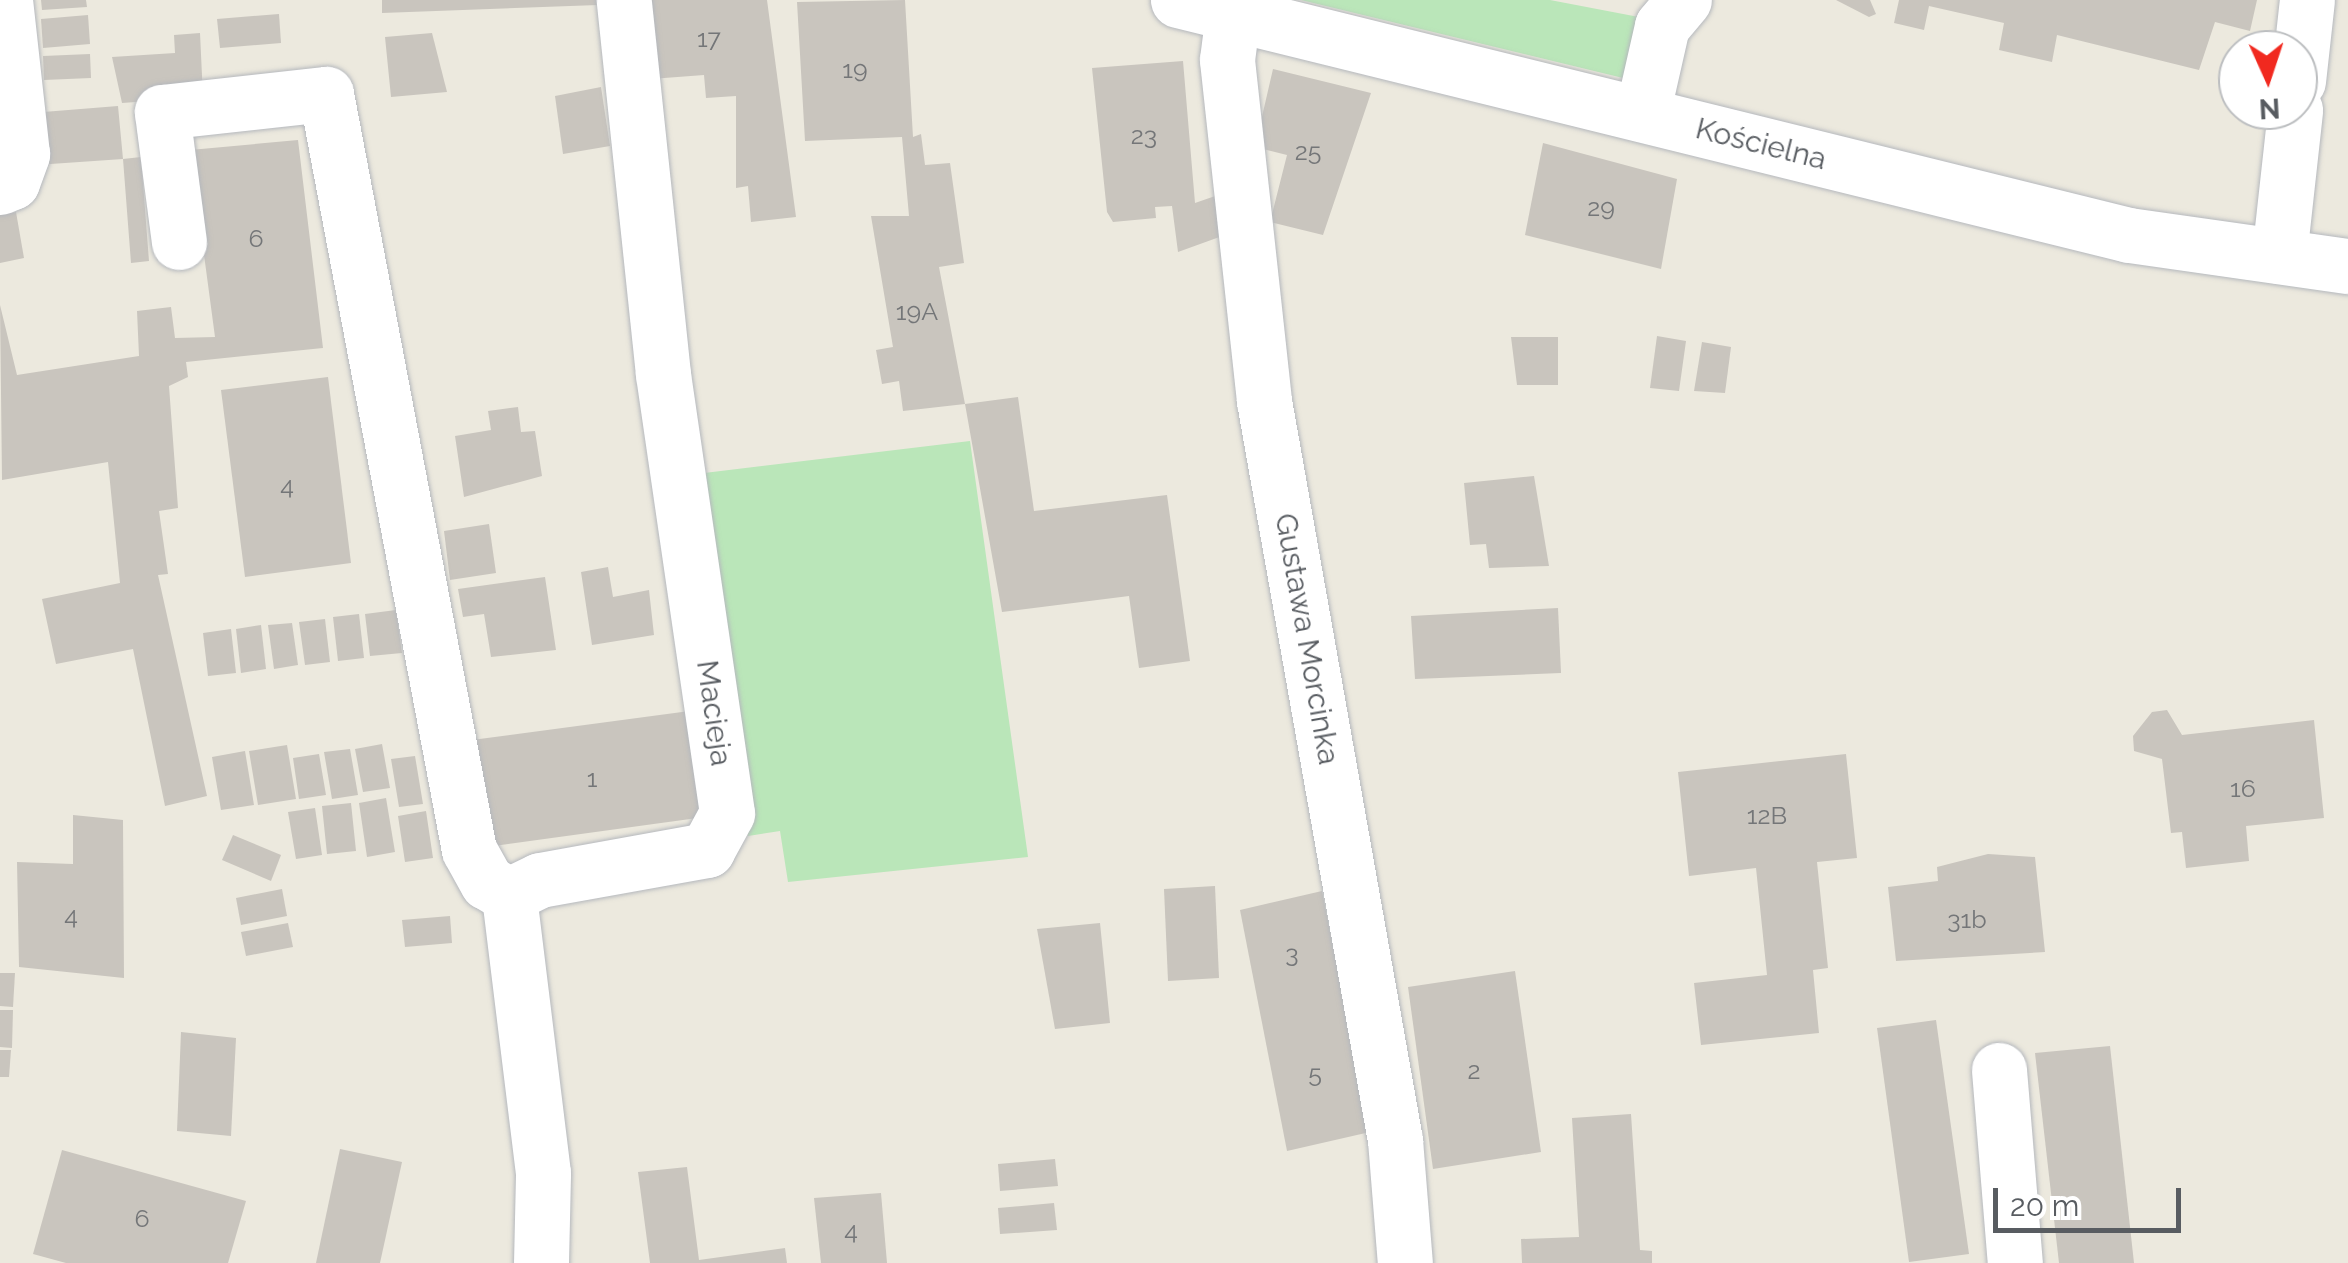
<!DOCTYPE html>
<meta charset="utf-8">
<style>
body{margin:0}
#map{position:relative;width:2348px;height:1263px;overflow:hidden;background:#ece9de;font-family:Raleway,sans-serif}
div>[style]{position:absolute}
[style*='--x']{left:calc(var(--x)*1px);top:calc(var(--y)*1px);width:calc(var(--w)*1px);rotate:calc(var(--a)*1deg)}
.green>*{inset:0;background:#bae6b9}
.building>*{inset:0;background:#c9c5be}
.roads{filter:drop-shadow(0 0 2px #b5b8bd) drop-shadow(0 0 2px #b5b8bd)}
.minor>*{height:55px;margin:-27.5px;padding:0 27.5px;transform-origin:27.5px;border-radius:27.5px;background:#fff}
span{translate:-50% -50%;white-space:nowrap;text-align:center;line-height:1.15;-webkit-text-stroke:9px #fff;paint-order:stroke}
.number-label{font-size:25px;color:#747678}
.number-label span{-webkit-text-stroke-width:0}
.street-label{font-size:30px;color:#585c61}
.north{position:absolute;left:2218px;top:30px;width:100px;height:100px;box-sizing:border-box;background:#fff;border:2px solid #bcbec0;border-radius:50%;rotate:177deg;font-size:28px;font-weight:700;line-height:40px;text-align:center;color:#585c61}
.north::after{content:'';display:block;margin:auto;width:35px;height:45px;background:#f1291f;clip-path:polygon(50% 0,100% 100%,50% 72%,0 100%)}
.scale{position:absolute;left:1993px;top:1188px;width:188px;height:45px;box-sizing:border-box;border:5px solid #585c61;border-top:0;padding-left:12px;font-size:30px;line-height:35px;white-space:nowrap;color:#585c61;-webkit-text-stroke:8px #fff;paint-order:stroke}
</style>
<div id="map">
<div class="green">
<div style="clip-path:polygon(1301px 0,1550px 0,1644px 18px,1623px 78px)"></div>
<div style="clip-path:polygon(970px 441px,1028px 857px,788px 882px,780px 831px,748px 836px,696px 474px)"></div>
</div>
<div class="building">
<div style="clip-path:polygon(41px 0,86px 0,87px 7px,42px 10px)"></div>
<div style="clip-path:polygon(382px 0,597px 0,598px 5px,382px 13px)"></div>
<div style="clip-path:polygon(643px 0,767px 0,796px 217px,751px 222px,748px 186px,736px 188px,736px 96px,706px 98px,704px 75px,651px 79px)"></div>
<div style="clip-path:polygon(905px 0,913px 137px,921px 134px,925px 165px,950px 163px,964px 263px,939px 267px,965px 404px,903px 411px,899px 381px,882px 384px,876px 350px,893px 347px,871px 216px,909px 216px,902px 137px,805px 141px,797px 2px)"></div>
<div style="clip-path:polygon(1836px 0,1870px 0,1876px 14px,1869px 17px)"></div>
<div style="clip-path:polygon(1899px 0,2257px 0,2250px 31px,2215px 22px,2199px 70px,2057px 35px,2052px 62px,1999px 50px,2004px 23px,1929px 6px,1924px 30px,1894px 23px)"></div>
<div style="clip-path:polygon(279px 14px,281px 43px,220px 48px,217px 19px)"></div>
<div style="clip-path:polygon(88px 15px,90px 44px,43px 48px,41px 19px)"></div>
<div style="clip-path:polygon(200px 33px,203px 97px,122px 103px,112px 57px,175px 53px,174px 35px)"></div>
<div style="clip-path:polygon(432px 33px,447px 92px,391px 97px,385px 37px)"></div>
<div style="clip-path:polygon(90px 54px,91px 78px,44px 80px,43px 56px)"></div>
<div style="clip-path:polygon(1183px 61px,1195px 203px,1221px 194px,1225px 235px,1178px 252px,1172px 206px,1155px 207px,1156px 218px,1113px 222px,1107px 212px,1092px 68px)"></div>
<div style="clip-path:polygon(1273px 69px,1371px 93px,1323px 235px,1270px 222px,1287px 155px,1255px 147px)"></div>
<div style="clip-path:polygon(601px 87px,610px 146px,563px 154px,555px 96px)"></div>
<div style="clip-path:polygon(118px 106px,123px 159px,141px 157px,149px 261px,131px 263px,123px 159px,36px 165px,31px 113px)"></div>
<div style="clip-path:polygon(298px 140px,323px 348px,186px 362px,188px 377px,169px 386px,178px 508px,159px 511px,168px 574px,158px 575px,207px 796px,165px 806px,133px 649px,56px 664px,42px 599px,120px 583px,108px 462px,2px 480px,0 305px,17px 375px,139px 356px,137px 311px,171px 307px,175px 338px,215px 337px,190px 150px)"></div>
<div style="clip-path:polygon(1543px 143px,1677px 179px,1661px 269px,1525px 235px)"></div>
<div style="clip-path:polygon(16px 212px,24px 258px,0 263px,0 215px)"></div>
<div style="clip-path:polygon(1657px 336px,1686px 341px,1679px 391px,1650px 388px)"></div>
<div style="clip-path:polygon(1511px 337px,1558px 337px,1558px 385px,1517px 385px)"></div>
<div style="clip-path:polygon(1702px 342px,1731px 347px,1725px 393px,1694px 391px)"></div>
<div style="clip-path:polygon(328px 377px,351px 563px,245px 577px,221px 390px)"></div>
<div style="clip-path:polygon(1018px 397px,1034px 511px,1167px 495px,1190px 661px,1139px 668px,1129px 596px,1002px 612px,965px 404px)"></div>
<div style="clip-path:polygon(518px 407px,521px 432px,535px 431px,542px 476px,464px 497px,455px 436px,491px 430px,488px 411px)"></div>
<div style="clip-path:polygon(1534px 476px,1549px 566px,1489px 568px,1486px 544px,1470px 545px,1464px 483px)"></div>
<div style="clip-path:polygon(489px 524px,496px 573px,450px 580px,444px 531px)"></div>
<div style="clip-path:polygon(608px 567px,613px 597px,649px 590px,654px 635px,592px 645px,581px 572px)"></div>
<div style="clip-path:polygon(545px 577px,556px 650px,491px 657px,484px 614px,463px 617px,458px 589px)"></div>
<div style="clip-path:polygon(1558px 608px,1561px 673px,1415px 679px,1411px 616px)"></div>
<div style="clip-path:polygon(396px 610px,402px 653px,370px 656px,365px 614px)"></div>
<div style="clip-path:polygon(359px 614px,364px 658px,338px 661px,333px 617px)"></div>
<div style="clip-path:polygon(325px 619px,330px 662px,305px 665px,299px 622px)"></div>
<div style="clip-path:polygon(292px 623px,298px 665px,274px 669px,268px 625px)"></div>
<div style="clip-path:polygon(261px 625px,266px 669px,241px 673px,236px 629px)"></div>
<div style="clip-path:polygon(231px 629px,236px 673px,208px 676px,203px 633px)"></div>
<div style="clip-path:polygon(697px 710px,712px 816px,487px 847px,472px 740px)"></div>
<div style="clip-path:polygon(2167px 710px,2182px 735px,2314px 720px,2324px 818px,2246px 826px,2249px 861px,2186px 868px,2182px 832px,2171px 833px,2162px 759px,2134px 751px,2133px 736px,2152px 712px)"></div>
<div style="clip-path:polygon(382px 744px,390px 788px,363px 792px,355px 749px)"></div>
<div style="clip-path:polygon(287px 745px,296px 799px,258px 805px,249px 751px)"></div>
<div style="clip-path:polygon(350px 749px,358px 795px,332px 799px,324px 752px)"></div>
<div style="clip-path:polygon(245px 751px,254px 805px,221px 810px,212px 757px)"></div>
<div style="clip-path:polygon(319px 754px,326px 795px,299px 799px,293px 758px)"></div>
<div style="clip-path:polygon(1846px 754px,1857px 858px,1817px 862px,1828px 968px,1813px 970px,1819px 1033px,1701px 1045px,1694px 983px,1767px 975px,1756px 868px,1689px 876px,1678px 772px)"></div>
<div style="clip-path:polygon(415px 756px,423px 804px,399px 807px,391px 759px)"></div>
<div style="clip-path:polygon(386px 798px,395px 852px,367px 857px,359px 803px)"></div>
<div style="clip-path:polygon(351px 803px,356px 851px,327px 854px,322px 806px)"></div>
<div style="clip-path:polygon(315px 808px,322px 855px,296px 859px,288px 812px)"></div>
<div style="clip-path:polygon(426px 811px,433px 858px,405px 862px,398px 816px)"></div>
<div style="clip-path:polygon(73px 815px,123px 820px,124px 978px,19px 967px,17px 862px,73px 864px)"></div>
<div style="clip-path:polygon(233px 835px,281px 855px,271px 881px,222px 860px)"></div>
<div style="clip-path:polygon(1988px 854px,2035px 857px,2045px 952px,1896px 961px,1888px 887px,1938px 881px,1937px 867px)"></div>
<div style="clip-path:polygon(1215px 886px,1219px 978px,1168px 981px,1164px 889px)"></div>
<div style="clip-path:polygon(282px 889px,287px 916px,241px 925px,236px 898px)"></div>
<div style="clip-path:polygon(1322px 891px,1370px 1132px,1287px 1151px,1240px 910px)"></div>
<div style="clip-path:polygon(450px 916px,452px 943px,405px 947px,402px 920px)"></div>
<div style="clip-path:polygon(288px 923px,293px 947px,246px 956px,241px 932px)"></div>
<div style="clip-path:polygon(1100px 923px,1110px 1023px,1055px 1029px,1037px 929px)"></div>
<div style="clip-path:polygon(1515px 971px,1541px 1152px,1433px 1169px,1408px 987px)"></div>
<div style="clip-path:polygon(0 973px,15px 973px,13px 1007px,0 1006px)"></div>
<div style="clip-path:polygon(0 1010px,13px 1010px,12px 1048px,0 1047px)"></div>
<div style="clip-path:polygon(1936px 1020px,1969px 1254px,1909px 1262px,1877px 1028px)"></div>
<div style="clip-path:polygon(181px 1032px,236px 1038px,231px 1136px,177px 1131px)"></div>
<div style="clip-path:polygon(2110px 1046px,2134px 1263px,2059px 1263px,2035px 1053px)"></div>
<div style="clip-path:polygon(0 1050px,11px 1050px,9px 1077px,0 1077px)"></div>
<div style="clip-path:polygon(1631px 1114px,1640px 1250px,1652px 1251px,1652px 1263px,1522px 1263px,1521px 1239px,1579px 1237px,1572px 1118px)"></div>
<div style="clip-path:polygon(340px 1149px,402px 1162px,380px 1263px,316px 1263px)"></div>
<div style="clip-path:polygon(62px 1150px,246px 1201px,228px 1263px,66px 1263px,33px 1254px)"></div>
<div style="clip-path:polygon(1055px 1159px,1058px 1186px,1000px 1191px,998px 1164px)"></div>
<div style="clip-path:polygon(687px 1167px,699px 1260px,785px 1248px,787px 1263px,650px 1263px,638px 1172px)"></div>
<div style="clip-path:polygon(881px 1193px,887px 1263px,821px 1263px,814px 1198px)"></div>
<div style="clip-path:polygon(1054px 1203px,1057px 1230px,1000px 1234px,998px 1208px)"></div>
</div>
<div class="roads">
<div class="minor">
<div style="--x:1178;--y:0;--w:980;--a:13.88"></div>
<div style="--x:2129;--y:235;--w:221;--a:8.1"></div>
<div style="--x:1233;--y:13;--w:47;--a:97.3"></div>
<div style="--x:1227;--y:60;--w:343;--a:83.8"></div>
<div style="--x:1264;--y:401;--w:751;--a:79.95"></div>
<div style="--x:1395;--y:1140;--w:123;--a:85.4"></div>
<div style="--x:2298;--y:81;--w:81;--a:-83.7"></div>
<div style="--x:1642;--y:114;--w:90;--a:-77.2"></div>
<div style="--x:1662;--y:26;--w:34;--a:-50"></div>
<div style="--x:0;--y:187;--w:13;--a:-23"></div>
<div style="--x:12;--y:182;--w:30;--a:-70"></div>
<div style="--x:22;--y:154;--w:155;--a:-96.3"></div>
<div style="--x:179;--y:242;--w:131;--a:-97.5"></div>
<div style="--x:162;--y:112;--w:165;--a:-6.3"></div>
<div style="--x:326;--y:94;--w:769;--a:79.29"></div>
<div style="--x:469;--y:850;--w:37;--a:61"></div>
<div style="--x:487;--y:882;--w:26;--a:31"></div>
<div style="--x:2279;--y:256;--w:147;--a:-83.7"></div>
<div style="--x:1999;--y:1070;--w:194;--a:85.3"></div>
<div style="--x:541;--y:1263;--w:90;--a:-88.7"></div>
<div style="--x:543;--y:1173;--w:280;--a:-97"></div>
<div style="--x:509;--y:895;--w:34;--a:-26"></div>
<div style="--x:540;--y:880;--w:170;--a:-10.2"></div>
<div style="--x:707;--y:850;--w:42;--a:-61.6"></div>
<div style="--x:727;--y:813;--w:444;--a:-98.3"></div>
<div style="--x:663;--y:374;--w:376;--a:-96"></div>
</div>
</div>
<div class="number-label">
<span style="left:709px;top:38px">17</span>
<span style="left:855px;top:69px">19</span>
<span style="left:1144px;top:135px">23</span>
<span style="left:1308px;top:151px">25</span>
<span style="left:1601px;top:207px">29</span>
<span style="left:256px;top:238px">6</span>
<span style="left:917px;top:311px">19A</span>
<span style="left:287px;top:485px">4</span>
<span style="left:592px;top:778px">1</span>
<span style="left:2243px;top:788px">16</span>
<span style="left:1767px;top:815px">12B</span>
<span style="left:71px;top:915px">4</span>
<span style="left:1967px;top:919px">31b</span>
<span style="left:1292px;top:953px">3</span>
<span style="left:1474px;top:1070px">2</span>
<span style="left:1315px;top:1073px">5</span>
<span style="left:142px;top:1218px">6</span>
<span style="left:851px;top:1230px">4</span>
</div>
<div class="street-label">
<span style="left:1761px;top:144px;rotate:14deg">Kościelna</span>
<span style="left:1307px;top:639px;rotate:80deg">Gustawa Morcinka</span>
<span style="left:714px;top:713px;rotate:82deg">Macieja</span>
</div>
<div class="north">N</div>
<div class="scale">20 m</div>
</div>
